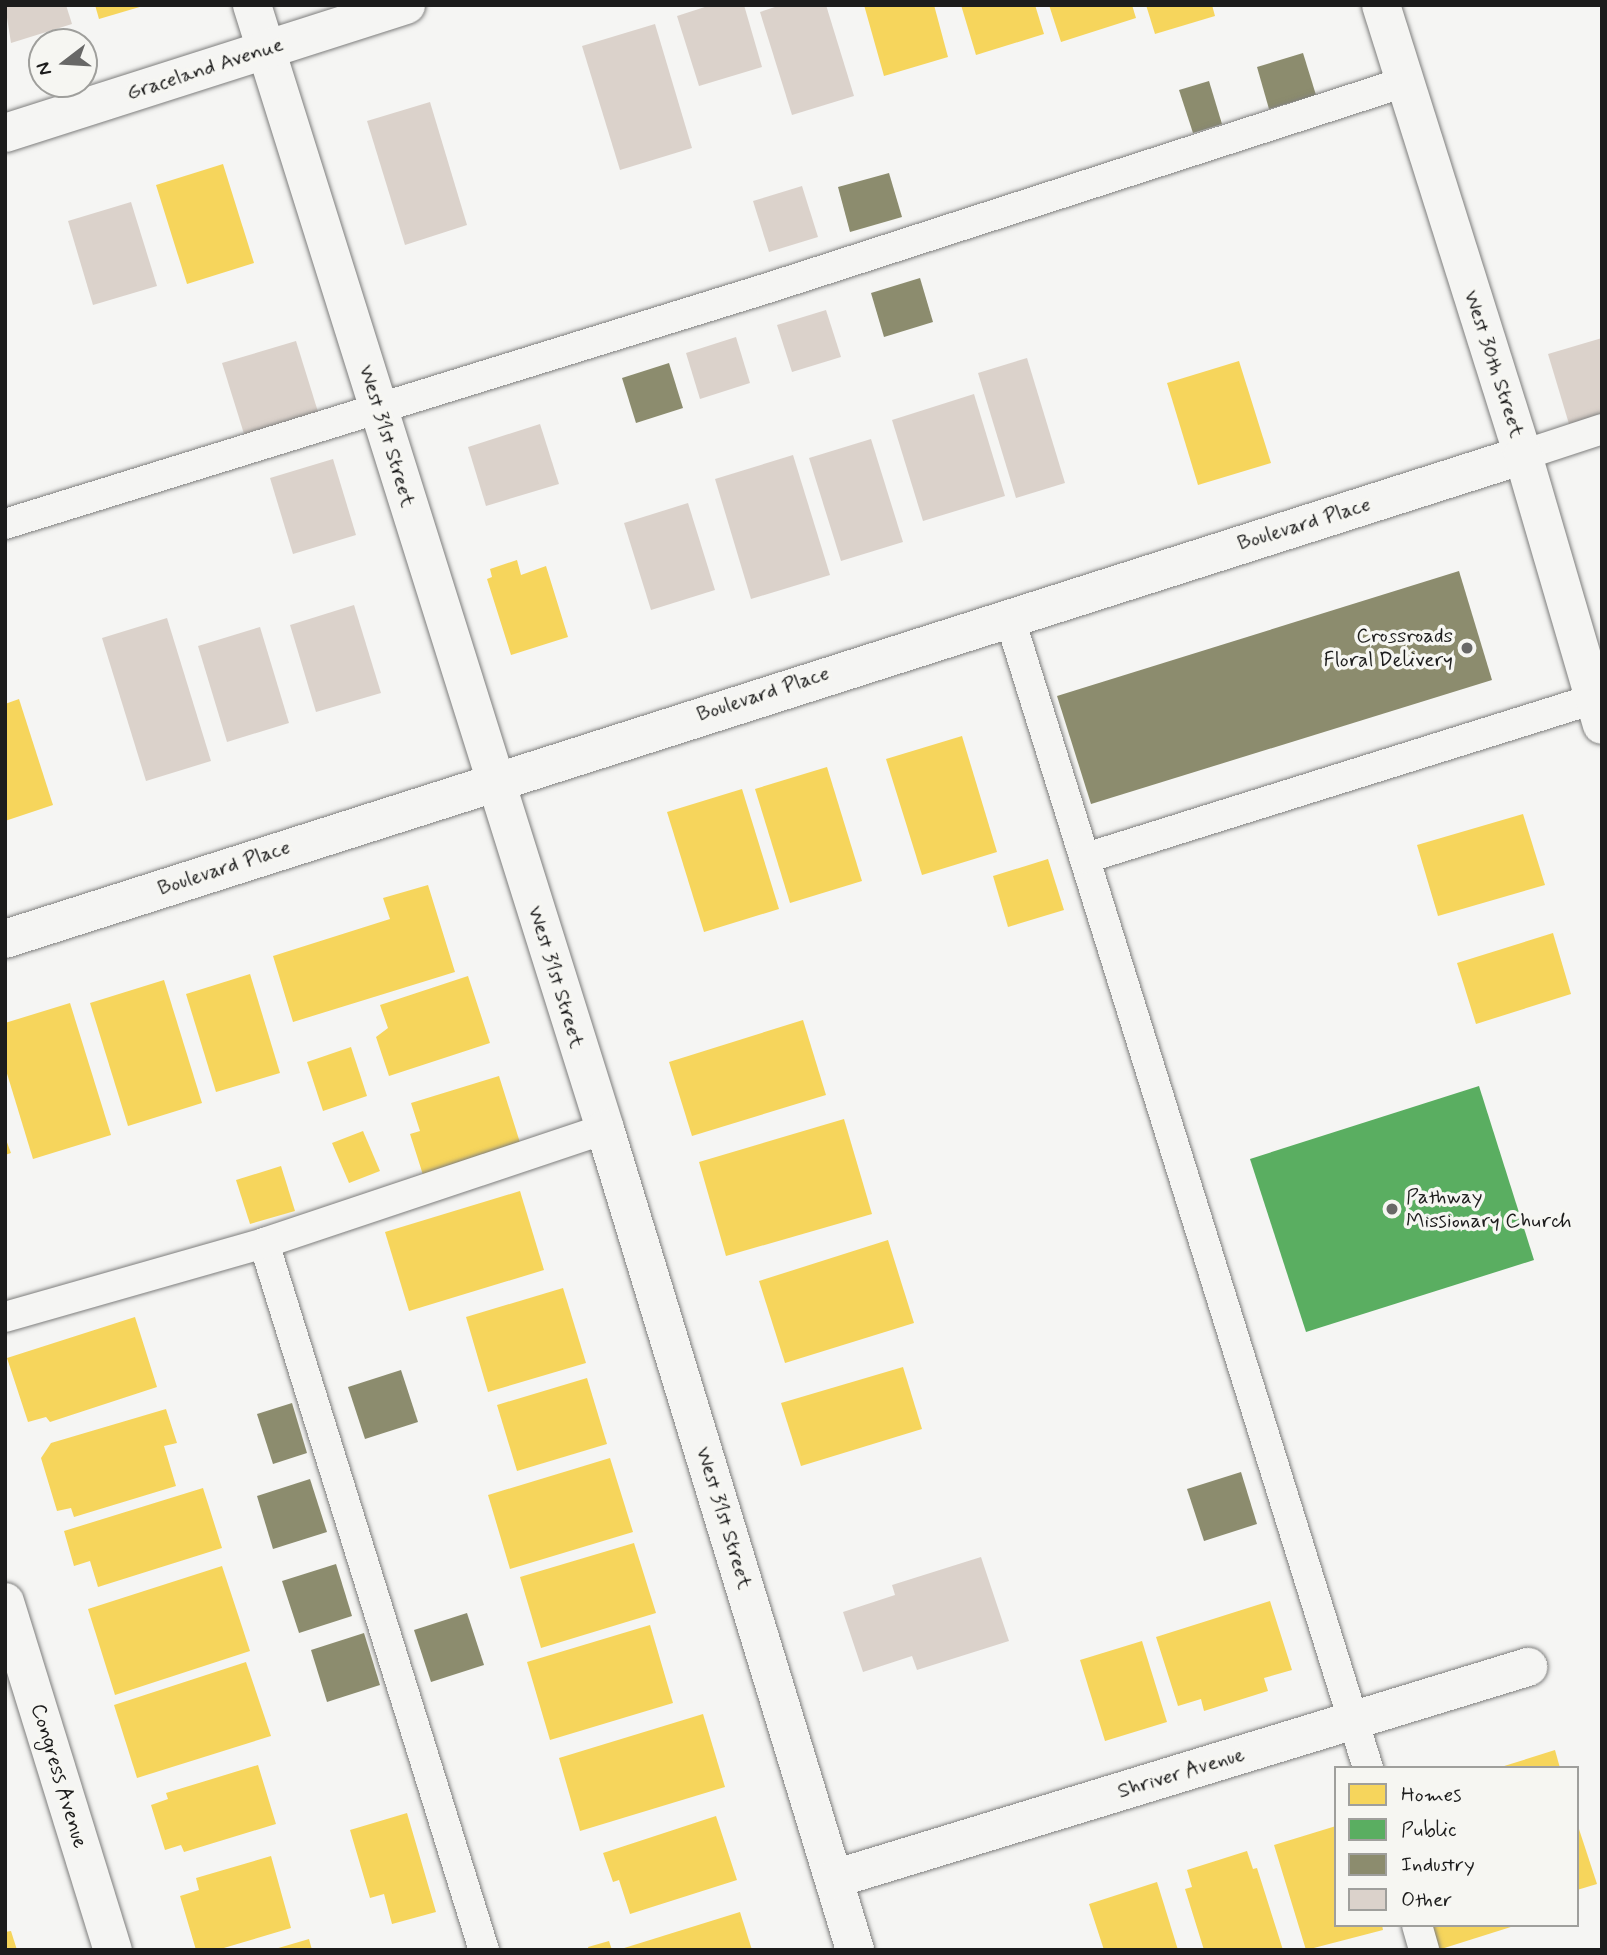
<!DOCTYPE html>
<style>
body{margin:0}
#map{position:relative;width:1607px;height:1955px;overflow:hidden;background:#f5f5f3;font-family:Mynerve,sans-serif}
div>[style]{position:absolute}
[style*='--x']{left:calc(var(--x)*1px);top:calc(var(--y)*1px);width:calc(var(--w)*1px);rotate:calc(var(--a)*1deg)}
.homes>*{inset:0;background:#f6d55c}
.public>*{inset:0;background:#5aae61}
.industry>*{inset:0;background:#8c8c6e}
.building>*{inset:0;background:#dbd2cb}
.roads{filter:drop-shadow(0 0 2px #7e7e7d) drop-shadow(0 0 2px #7e7e7d)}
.service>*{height:30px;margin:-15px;padding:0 15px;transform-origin:15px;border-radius:15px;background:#f5f5f3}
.minor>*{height:38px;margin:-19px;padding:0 19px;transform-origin:19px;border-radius:19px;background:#f5f5f3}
.tertiary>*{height:38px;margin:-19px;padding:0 19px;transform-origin:19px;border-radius:19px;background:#f5f5f3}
.secondary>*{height:38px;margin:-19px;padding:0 19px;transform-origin:19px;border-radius:19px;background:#f5f5f3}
.dots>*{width:19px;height:19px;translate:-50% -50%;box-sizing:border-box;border:4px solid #f6f6f2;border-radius:50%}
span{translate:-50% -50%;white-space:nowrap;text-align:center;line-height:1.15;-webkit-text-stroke:7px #f6f6f2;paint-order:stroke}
.street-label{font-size:21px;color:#1c1c1c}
.poi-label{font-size:21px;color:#1c1c1c}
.right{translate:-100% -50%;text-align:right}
.left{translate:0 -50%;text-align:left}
.frame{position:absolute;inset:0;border:7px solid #1c1c1c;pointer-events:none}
.legend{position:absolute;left:1334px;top:1766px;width:245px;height:161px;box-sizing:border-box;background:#f6f6f2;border:2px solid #9f9f9c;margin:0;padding:9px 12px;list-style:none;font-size:21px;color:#1c1c1c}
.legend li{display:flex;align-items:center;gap:14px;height:35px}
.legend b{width:35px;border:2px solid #9f9f9c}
.north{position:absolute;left:28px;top:28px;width:70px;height:70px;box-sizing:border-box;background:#f6f6f2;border:2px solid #9f9f9c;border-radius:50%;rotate:253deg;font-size:19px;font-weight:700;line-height:28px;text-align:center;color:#1c1c1c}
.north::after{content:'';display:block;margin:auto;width:24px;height:32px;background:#686867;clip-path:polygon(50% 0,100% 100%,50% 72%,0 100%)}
</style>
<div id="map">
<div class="homes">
<div style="clip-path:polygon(95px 5px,143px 5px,143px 6px,99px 19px)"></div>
<div style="clip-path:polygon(864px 5px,934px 5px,948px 57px,884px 76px)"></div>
<div style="clip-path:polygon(961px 5px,1035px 5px,1044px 34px,976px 55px)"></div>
<div style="clip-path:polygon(1049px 5px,1132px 5px,1136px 18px,1061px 42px)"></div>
<div style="clip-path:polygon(1146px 5px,1212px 5px,1215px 16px,1155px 34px)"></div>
<div style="clip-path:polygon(223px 164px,254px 263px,187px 284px,156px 185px)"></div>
<div style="clip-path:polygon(1239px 361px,1271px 463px,1198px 485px,1167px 383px)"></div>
<div style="clip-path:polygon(517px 560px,521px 575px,546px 566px,568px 637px,511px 655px,487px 579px,492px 577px,490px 569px)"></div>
<div style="clip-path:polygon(19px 699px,53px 805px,5px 821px,5px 704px)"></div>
<div style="clip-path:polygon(962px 736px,997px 852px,922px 875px,886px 759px)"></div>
<div style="clip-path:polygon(827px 767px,862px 881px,790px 903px,755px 789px)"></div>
<div style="clip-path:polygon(742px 789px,779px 909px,704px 932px,667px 812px)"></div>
<div style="clip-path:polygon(1523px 814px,1545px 885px,1438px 916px,1417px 845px)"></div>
<div style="clip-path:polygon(1048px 859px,1064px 910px,1008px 927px,993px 876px)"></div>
<div style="clip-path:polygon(428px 885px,455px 972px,293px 1022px,273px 956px,390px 919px,383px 898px)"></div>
<div style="clip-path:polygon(1553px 933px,1571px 994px,1476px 1024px,1457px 963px)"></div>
<div style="clip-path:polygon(250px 974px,280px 1073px,216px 1092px,186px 994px)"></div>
<div style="clip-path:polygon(468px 976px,490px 1043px,389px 1076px,376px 1037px,388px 1028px,380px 1005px)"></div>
<div style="clip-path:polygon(164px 980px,202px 1103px,128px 1126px,90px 1003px)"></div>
<div style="clip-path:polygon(70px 1003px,111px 1135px,33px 1159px,5px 1067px,5px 1023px)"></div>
<div style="clip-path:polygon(803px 1020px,826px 1095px,692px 1136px,669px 1062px)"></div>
<div style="clip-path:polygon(351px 1047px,367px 1096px,323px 1111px,307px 1062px)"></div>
<div style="clip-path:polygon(499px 1076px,522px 1149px,424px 1178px,410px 1134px,420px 1131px,411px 1103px)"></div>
<div style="clip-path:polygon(844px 1119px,872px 1214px,726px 1256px,699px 1162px)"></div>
<div style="clip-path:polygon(363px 1131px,380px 1171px,349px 1183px,332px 1143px)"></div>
<div style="clip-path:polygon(5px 1137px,11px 1153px,5px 1155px)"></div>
<div style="clip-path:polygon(281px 1166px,295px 1211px,250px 1224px,236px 1180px)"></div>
<div style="clip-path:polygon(520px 1191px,544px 1270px,409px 1311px,385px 1232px)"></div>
<div style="clip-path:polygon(888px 1240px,914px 1323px,785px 1363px,759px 1281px)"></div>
<div style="clip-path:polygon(563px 1288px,586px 1363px,488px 1392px,466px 1317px)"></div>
<div style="clip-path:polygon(135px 1317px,157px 1387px,50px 1422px,46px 1417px,28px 1422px,7px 1358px)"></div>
<div style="clip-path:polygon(903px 1367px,922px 1429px,801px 1466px,781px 1403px)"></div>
<div style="clip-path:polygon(587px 1378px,607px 1444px,517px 1471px,497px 1405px)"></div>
<div style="clip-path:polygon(166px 1409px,177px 1443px,164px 1446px,176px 1486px,74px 1517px,71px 1508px,57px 1511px,41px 1458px,51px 1443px)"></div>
<div style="clip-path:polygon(610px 1458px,633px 1532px,510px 1569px,488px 1495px)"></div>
<div style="clip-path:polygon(203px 1488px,222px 1548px,98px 1587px,90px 1561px,74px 1566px,64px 1531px)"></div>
<div style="clip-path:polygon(634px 1543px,656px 1613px,541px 1648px,520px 1577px)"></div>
<div style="clip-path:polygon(222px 1566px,250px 1651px,115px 1695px,88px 1609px)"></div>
<div style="clip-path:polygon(1270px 1601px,1292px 1670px,1264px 1678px,1268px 1691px,1204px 1711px,1201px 1699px,1178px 1706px,1156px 1637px)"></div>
<div style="clip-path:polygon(650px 1625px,673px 1703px,550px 1740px,527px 1662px)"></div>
<div style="clip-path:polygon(1142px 1641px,1167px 1722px,1105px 1741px,1080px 1660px)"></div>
<div style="clip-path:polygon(246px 1662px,271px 1736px,137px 1778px,114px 1705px)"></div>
<div style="clip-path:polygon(703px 1714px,725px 1787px,580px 1831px,559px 1758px)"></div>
<div style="clip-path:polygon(1555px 1750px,1560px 1768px,1501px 1768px,1501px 1767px)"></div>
<div style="clip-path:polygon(258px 1765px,276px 1824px,184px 1852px,181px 1845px,165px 1850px,151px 1805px,168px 1799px,166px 1793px)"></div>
<div style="clip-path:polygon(407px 1813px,436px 1912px,392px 1924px,384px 1894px,370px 1898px,350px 1830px)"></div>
<div style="clip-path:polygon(716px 1816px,737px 1880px,630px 1914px,619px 1880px,613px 1882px,603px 1853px)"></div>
<div style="clip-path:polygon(1577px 1823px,1597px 1884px,1577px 1890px)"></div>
<div style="clip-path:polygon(1336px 1826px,1336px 1925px,1382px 1925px,1383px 1930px,1306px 1950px,1274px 1845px)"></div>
<div style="clip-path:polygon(1247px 1851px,1253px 1869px,1257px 1868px,1283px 1950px,1204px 1950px,1185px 1889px,1192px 1887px,1187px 1870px)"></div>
<div style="clip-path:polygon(271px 1856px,291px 1928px,217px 1950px,196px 1950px,180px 1896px,199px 1890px,196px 1878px)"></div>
<div style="clip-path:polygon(1157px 1882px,1178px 1950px,1104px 1950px,1089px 1904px)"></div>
<div style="clip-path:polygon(740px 1912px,752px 1950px,621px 1950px,621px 1949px)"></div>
<div style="clip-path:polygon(1429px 1925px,1514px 1925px,1514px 1926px,1438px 1950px)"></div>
<div style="clip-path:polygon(11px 1931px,17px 1950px,5px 1950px,5px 1932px)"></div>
<div style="clip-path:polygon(309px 1939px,312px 1950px,275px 1950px,275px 1949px)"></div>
<div style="clip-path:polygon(609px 1941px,612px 1950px,589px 1950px,588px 1947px)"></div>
</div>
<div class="public">
<div style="clip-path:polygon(1479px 1086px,1534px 1260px,1306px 1332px,1250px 1159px)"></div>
</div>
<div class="industry">
<div style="clip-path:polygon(1303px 53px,1316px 95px,1269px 109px,1257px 67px)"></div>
<div style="clip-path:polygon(1209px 81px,1222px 124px,1193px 133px,1179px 90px)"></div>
<div style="clip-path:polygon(889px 173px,902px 217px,850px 232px,838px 187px)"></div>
<div style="clip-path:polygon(920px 278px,933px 322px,884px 337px,871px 293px)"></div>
<div style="clip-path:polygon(669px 363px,683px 408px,636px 423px,622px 378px)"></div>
<div style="clip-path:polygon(1459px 571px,1492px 680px,1091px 804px,1057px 696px)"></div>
<div style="clip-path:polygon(401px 1370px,418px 1422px,365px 1439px,348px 1387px)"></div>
<div style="clip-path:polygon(292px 1403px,307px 1453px,273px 1464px,257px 1414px)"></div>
<div style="clip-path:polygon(1241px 1472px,1257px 1524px,1204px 1541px,1187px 1489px)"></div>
<div style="clip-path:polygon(310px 1479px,327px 1532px,273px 1549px,257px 1496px)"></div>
<div style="clip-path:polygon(336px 1564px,352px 1616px,299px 1633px,282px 1581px)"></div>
<div style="clip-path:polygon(467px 1613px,484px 1665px,431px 1682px,414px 1630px)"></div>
<div style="clip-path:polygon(364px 1633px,380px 1685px,327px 1702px,311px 1650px)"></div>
</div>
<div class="building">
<div style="clip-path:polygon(5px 5px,66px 5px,72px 24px,11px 43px)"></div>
<div style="clip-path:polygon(711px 5px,744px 5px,762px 67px,699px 86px,677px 16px)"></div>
<div style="clip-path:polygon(781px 5px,826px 5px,854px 96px,792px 115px,760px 12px)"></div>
<div style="clip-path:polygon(655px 24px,692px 148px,620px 170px,582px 46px)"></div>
<div style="clip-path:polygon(430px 102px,467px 225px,405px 245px,367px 121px)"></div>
<div style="clip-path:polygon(802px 186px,818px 237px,769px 252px,753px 201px)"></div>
<div style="clip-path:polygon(131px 202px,157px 286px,93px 305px,68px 221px)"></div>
<div style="clip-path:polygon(826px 310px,841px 357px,792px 372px,777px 325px)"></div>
<div style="clip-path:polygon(736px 337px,750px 383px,700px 399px,686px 353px)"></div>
<div style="clip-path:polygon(1602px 338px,1602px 414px,1569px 424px,1548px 354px)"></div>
<div style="clip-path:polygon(296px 341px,319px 415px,245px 437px,222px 363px)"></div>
<div style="clip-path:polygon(1027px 358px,1065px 483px,1016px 498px,978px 373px)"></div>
<div style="clip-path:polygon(974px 394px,1005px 496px,923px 521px,892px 420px)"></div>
<div style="clip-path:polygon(540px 424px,559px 484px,486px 506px,468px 447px)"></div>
<div style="clip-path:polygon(871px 439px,903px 542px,841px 561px,809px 458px)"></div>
<div style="clip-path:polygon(793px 455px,830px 575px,751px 599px,715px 479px)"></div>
<div style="clip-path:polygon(333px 459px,356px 535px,293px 554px,270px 478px)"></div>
<div style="clip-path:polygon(688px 503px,715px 590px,651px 610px,624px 523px)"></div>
<div style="clip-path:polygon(354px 605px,381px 693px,316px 712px,290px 625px)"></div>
<div style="clip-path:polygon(167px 618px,211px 761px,146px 781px,102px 638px)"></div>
<div style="clip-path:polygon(260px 627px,289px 723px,227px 742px,198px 646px)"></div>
<div style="clip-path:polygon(981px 1557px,1009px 1641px,917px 1670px,912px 1656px,863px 1672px,843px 1612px,895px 1595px,892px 1585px)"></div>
</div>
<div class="roads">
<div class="service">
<div style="--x:1523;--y:455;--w:83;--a:-18.2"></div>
<div style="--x:5;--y:524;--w:802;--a:-17.19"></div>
<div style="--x:771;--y:287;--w:666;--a:-17.92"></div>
<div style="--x:1009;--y:616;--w:1207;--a:72.69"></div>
<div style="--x:1086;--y:858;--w:532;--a:-17.38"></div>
<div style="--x:264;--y:1243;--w:740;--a:72.72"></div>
<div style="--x:5;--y:1317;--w:269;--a:-15.9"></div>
<div style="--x:264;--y:1243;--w:360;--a:-18.5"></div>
<div style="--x:1417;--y:1925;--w:26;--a:74"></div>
</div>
<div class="minor">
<div style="--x:252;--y:5;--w:1178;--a:72.56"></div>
<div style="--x:605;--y:1129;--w:858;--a:73.06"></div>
<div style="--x:5;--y:133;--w:421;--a:-17.7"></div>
<div style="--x:5;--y:1602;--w:364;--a:72.8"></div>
<div style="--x:834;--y:1879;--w:726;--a:-16.99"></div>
</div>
<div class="tertiary">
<div style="--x:5;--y:939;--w:1593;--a:-17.68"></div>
</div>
<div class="secondary">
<div style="--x:1381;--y:5;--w:472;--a:72.5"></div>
<div style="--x:1523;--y:455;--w:281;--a:73.7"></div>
</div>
</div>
<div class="dots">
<div style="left:1467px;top:648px;background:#686867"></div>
<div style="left:1392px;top:1209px;background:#686867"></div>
</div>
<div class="street-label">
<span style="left:205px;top:69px;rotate:-18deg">Graceland Avenue</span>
<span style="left:1494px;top:364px;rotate:72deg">West 30th Street</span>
<span style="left:387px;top:436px;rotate:73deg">West 31st Street</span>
<span style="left:1304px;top:524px;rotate:-17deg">Boulevard Place</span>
<span style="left:763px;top:694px;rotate:-18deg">Boulevard Place</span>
<span style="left:224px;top:868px;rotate:-18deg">Boulevard Place</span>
<span style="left:556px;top:977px;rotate:73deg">West 31st Street</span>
<span style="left:724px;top:1518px;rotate:73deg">West 31st Street</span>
<span style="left:1181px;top:1773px;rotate:-17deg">Shriver Avenue</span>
<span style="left:59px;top:1776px;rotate:73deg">Congress Avenue</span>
</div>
<div class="poi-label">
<span class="right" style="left:1453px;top:648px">Crossroads<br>Floral Delivery</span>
<span class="left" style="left:1406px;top:1209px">Pathway<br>Missionary Church</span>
</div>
<div class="frame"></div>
<ul class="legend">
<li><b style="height:19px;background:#f6d55c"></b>Homes</li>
<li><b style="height:19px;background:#5aae61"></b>Public</li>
<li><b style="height:19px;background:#8c8c6e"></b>Industry</li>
<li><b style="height:19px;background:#dbd2cb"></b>Other</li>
</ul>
<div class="north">N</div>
</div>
